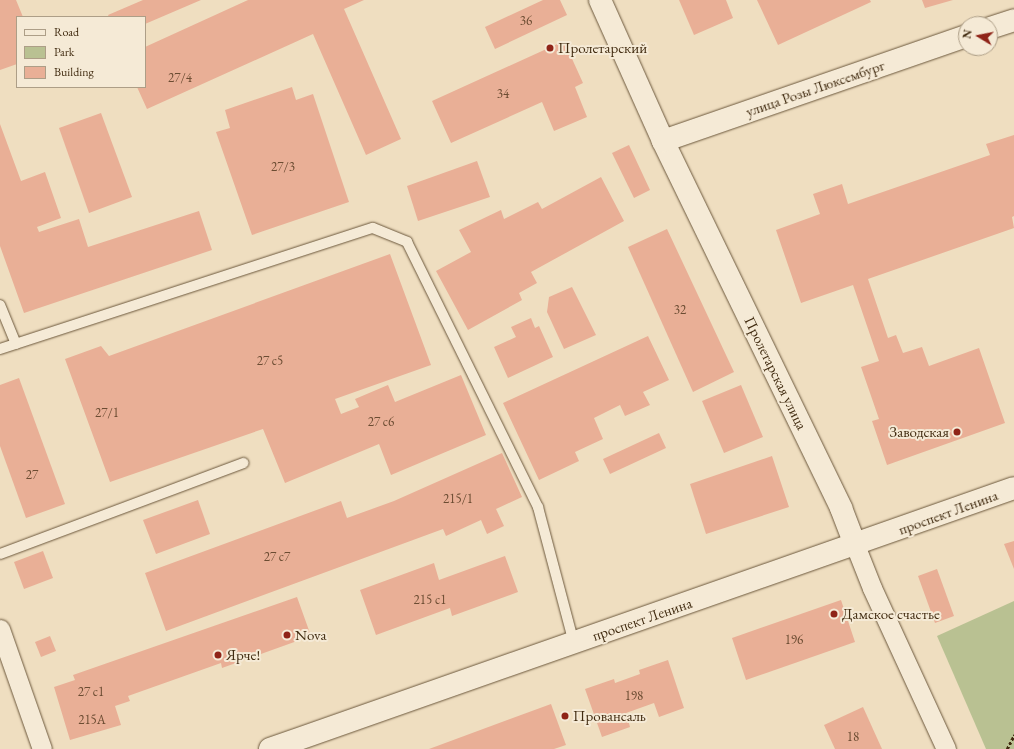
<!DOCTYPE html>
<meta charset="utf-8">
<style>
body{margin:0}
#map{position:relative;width:1014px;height:749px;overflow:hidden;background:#efdec0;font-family:"EB Garamond",serif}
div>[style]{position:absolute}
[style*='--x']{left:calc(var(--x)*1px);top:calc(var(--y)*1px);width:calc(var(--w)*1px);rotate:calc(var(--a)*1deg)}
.green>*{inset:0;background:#b9c192}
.building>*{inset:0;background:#e9af96}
.path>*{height:2.5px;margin-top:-1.25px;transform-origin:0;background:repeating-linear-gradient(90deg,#412b10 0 3px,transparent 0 5px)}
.roads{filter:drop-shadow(0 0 1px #6c583c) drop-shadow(0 0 1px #6c583c)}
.service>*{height:10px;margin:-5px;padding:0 5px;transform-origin:5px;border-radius:5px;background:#f5ead6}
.minor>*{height:19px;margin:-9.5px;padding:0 9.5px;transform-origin:9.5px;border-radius:9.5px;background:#f5ead6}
.tertiary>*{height:22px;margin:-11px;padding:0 11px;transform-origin:11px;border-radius:11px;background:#f5ead6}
.secondary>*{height:22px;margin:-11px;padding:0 11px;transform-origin:11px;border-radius:11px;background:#f5ead6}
.dots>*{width:11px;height:11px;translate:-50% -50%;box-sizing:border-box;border:2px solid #f5ead6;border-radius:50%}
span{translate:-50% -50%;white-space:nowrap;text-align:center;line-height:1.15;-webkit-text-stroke:4px #f5ead6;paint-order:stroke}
.number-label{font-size:13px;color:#6b4c32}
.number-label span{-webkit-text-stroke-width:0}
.poi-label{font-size:15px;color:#412b10}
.left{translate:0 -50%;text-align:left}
.right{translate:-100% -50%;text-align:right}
.street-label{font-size:15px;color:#412b10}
.legend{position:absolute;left:16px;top:16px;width:130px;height:72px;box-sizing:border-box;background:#f5ead6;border:1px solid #ad9e87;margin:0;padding:5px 7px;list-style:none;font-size:12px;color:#412b10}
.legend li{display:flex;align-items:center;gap:8px;height:20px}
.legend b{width:20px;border:1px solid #ad9e87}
.north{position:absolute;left:958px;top:16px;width:40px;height:40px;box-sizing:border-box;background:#f5ead6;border:1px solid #ad9e87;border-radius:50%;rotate:280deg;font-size:11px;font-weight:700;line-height:16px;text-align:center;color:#412b10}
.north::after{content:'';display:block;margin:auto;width:14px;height:18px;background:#8f2418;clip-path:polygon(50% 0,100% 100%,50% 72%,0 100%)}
</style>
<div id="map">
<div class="green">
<div style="clip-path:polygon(1014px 601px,1014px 749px,986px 749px,937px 636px)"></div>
</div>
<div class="building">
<div style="clip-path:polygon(0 0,16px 0,23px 17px,17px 17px,17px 64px,0 70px)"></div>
<div style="clip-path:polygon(143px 0,201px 0,145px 24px,145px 17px,109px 17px,108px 15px)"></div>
<div style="clip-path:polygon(248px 0,364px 0,344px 9px,401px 139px,366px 155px,313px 34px,147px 109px,137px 87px,145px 87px,145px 47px)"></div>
<div style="clip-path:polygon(543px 0,560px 0,567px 15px,495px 49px,485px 27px)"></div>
<div style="clip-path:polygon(679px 0,726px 0,733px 18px,694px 35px)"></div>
<div style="clip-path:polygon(757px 0,870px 0,871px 2px,778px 45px)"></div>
<div style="clip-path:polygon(922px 0,953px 0,925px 8px)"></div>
<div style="clip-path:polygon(564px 41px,583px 83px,575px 87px,587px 117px,554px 131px,542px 102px,451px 143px,432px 101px)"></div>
<div style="clip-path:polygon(292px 87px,296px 100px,313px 94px,349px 202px,252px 235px,216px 132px,230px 128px,225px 110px)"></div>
<div style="clip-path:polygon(101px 113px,132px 197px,89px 213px,59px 128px)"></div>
<div style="clip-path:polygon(0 124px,21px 181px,45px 172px,61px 218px,37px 227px,39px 232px,79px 219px,88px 247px,199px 211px,212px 250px,24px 313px,0 246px)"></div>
<div style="clip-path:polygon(1014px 135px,1014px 216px,1012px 217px,1014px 228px,868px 279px,888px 338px,896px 335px,903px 353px,922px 347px,929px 366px,979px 348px,1005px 423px,887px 465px,872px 421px,879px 419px,861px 367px,879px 361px,853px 285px,801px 303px,776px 230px,820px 214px,813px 194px,842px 184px,848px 204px,990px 155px,986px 144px)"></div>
<div style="clip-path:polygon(629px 145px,650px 190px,634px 198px,612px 153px)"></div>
<div style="clip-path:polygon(477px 161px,490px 197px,418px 221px,407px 186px)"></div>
<div style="clip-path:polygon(601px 177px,624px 221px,531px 272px,537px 283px,519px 293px,522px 300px,468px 330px,436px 271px,471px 252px,459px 230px,501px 210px,504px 219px,538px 202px,542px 209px)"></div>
<div style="clip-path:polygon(667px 229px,734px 372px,693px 392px,628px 247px)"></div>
<div style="clip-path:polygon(390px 254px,431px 365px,335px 399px,341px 414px,359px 407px,355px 399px,388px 385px,395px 402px,461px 375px,486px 435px,391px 475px,379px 444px,285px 483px,263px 429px,110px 482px,65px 359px,101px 346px,109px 356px)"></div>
<div style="clip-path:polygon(572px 287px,596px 335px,564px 349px,547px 312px,549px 297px)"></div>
<div style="clip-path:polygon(531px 318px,535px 328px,539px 326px,553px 357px,508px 378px,494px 347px,516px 337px,511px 327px)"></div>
<div style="clip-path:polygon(648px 336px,669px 380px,643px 392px,650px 405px,625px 416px,620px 405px,594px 418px,603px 439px,575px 452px,579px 461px,539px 480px,503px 403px)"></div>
<div style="clip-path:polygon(19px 378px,65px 504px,26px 518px,0 446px,0 385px)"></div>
<div style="clip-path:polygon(741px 385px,763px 437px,724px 453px,702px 401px)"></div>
<div style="clip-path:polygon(659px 433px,666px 448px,610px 474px,603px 459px)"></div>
<div style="clip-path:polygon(502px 453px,522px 497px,496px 509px,504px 526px,487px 534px,481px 520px,446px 536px,443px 529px,166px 631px,145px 573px,341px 501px,347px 518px,394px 501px)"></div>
<div style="clip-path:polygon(772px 456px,789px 507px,706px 534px,690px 484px)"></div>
<div style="clip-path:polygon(198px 500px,210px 534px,156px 554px,143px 520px)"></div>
<div style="clip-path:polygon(1014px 541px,1014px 569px,1004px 544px)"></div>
<div style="clip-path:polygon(43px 551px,53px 578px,24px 589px,14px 562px)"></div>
<div style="clip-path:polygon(505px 556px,518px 592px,452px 616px,450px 608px,376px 635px,360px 590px,434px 563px,439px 580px)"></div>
<div style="clip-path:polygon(937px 569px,954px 616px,935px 623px,918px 576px)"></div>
<div style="clip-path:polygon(297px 597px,311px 636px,222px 668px,221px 663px,128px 696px,130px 701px,115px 706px,121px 725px,70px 740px,54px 687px,75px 680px,73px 675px)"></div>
<div style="clip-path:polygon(841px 600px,855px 642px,746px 680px,732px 638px)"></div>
<div style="clip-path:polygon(50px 636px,56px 651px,41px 657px,35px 642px)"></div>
<div style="clip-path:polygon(668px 660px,684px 708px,659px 717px,654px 703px,626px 713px,630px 727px,602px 737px,585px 689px,614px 679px,615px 683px,640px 674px,639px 670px)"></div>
<div style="clip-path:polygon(551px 704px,566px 745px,554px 749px,429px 749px)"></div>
<div style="clip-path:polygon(863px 707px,882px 749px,835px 749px,824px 725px)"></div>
</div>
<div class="path">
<div style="--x:1007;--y:749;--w:16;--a:-63"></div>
</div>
<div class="roads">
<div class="service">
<div style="--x:0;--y:305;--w:42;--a:67.7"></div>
<div style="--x:0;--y:349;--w:392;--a:-18"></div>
<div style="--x:373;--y:228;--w:37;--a:22"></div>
<div style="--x:407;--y:242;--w:296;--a:63.7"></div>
<div style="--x:538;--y:507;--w:141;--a:75.2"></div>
<div style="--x:0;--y:554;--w:260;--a:-20.5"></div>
</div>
<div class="minor">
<div style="--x:855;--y:545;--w:46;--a:68.4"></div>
<div style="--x:872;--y:588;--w:177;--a:65.3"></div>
<div style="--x:0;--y:629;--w:127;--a:70.7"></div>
</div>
<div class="tertiary">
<div style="--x:600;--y:0;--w:154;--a:65.9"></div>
<div style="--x:663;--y:141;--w:408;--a:64.1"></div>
<div style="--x:841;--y:508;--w:40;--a:69"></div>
<div style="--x:990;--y:28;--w:25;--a:-18"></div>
<div style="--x:663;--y:141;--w:321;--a:-19.1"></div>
</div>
<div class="secondary">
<div style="--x:270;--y:749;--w:788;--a:-19.33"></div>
</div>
</div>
<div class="dots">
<div style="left:550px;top:48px;background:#8f2418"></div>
<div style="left:957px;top:432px;background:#8f2418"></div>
<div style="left:834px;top:614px;background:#8f2418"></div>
<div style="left:287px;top:635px;background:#8f2418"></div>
<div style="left:218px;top:655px;background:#8f2418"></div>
<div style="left:565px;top:716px;background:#8f2418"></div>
</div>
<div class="number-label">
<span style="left:526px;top:21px">36</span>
<span style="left:180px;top:78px">27/4</span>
<span style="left:503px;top:94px">34</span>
<span style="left:283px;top:167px">27/3</span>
<span style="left:680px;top:310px">32</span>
<span style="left:270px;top:361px">27 с5</span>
<span style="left:107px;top:413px">27/1</span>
<span style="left:381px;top:422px">27 с6</span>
<span style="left:32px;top:475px">27</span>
<span style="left:458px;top:499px">215/1</span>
<span style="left:277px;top:557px">27 с7</span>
<span style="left:430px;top:600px">215 с1</span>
<span style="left:794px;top:640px">196</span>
<span style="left:91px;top:692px">27 с1</span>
<span style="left:634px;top:696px">198</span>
<span style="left:92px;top:720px">215А</span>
<span style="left:853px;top:737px">18</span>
</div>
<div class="poi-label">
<span class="left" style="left:558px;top:48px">Пролетарский</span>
<span class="right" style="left:949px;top:432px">Заводская</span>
<span class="left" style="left:842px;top:614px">Дамское счастье</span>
<span class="left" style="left:295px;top:635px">Nova</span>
<span class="left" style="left:226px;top:655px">Ярче!</span>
<span class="left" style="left:573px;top:716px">Провансаль</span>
</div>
<div class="street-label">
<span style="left:815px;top:88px;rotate:-19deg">улица Розы Люксембург</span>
<span style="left:776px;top:373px;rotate:64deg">Пролетарская улица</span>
<span style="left:948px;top:512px;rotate:-20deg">проспект Ленина</span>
<span style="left:642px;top:619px;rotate:-19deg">проспект Ленина</span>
</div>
<ul class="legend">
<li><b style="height:5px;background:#f5ead6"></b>Road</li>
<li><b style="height:11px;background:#b9c192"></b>Park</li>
<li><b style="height:11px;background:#e9af96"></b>Building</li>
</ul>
<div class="north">N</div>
</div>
